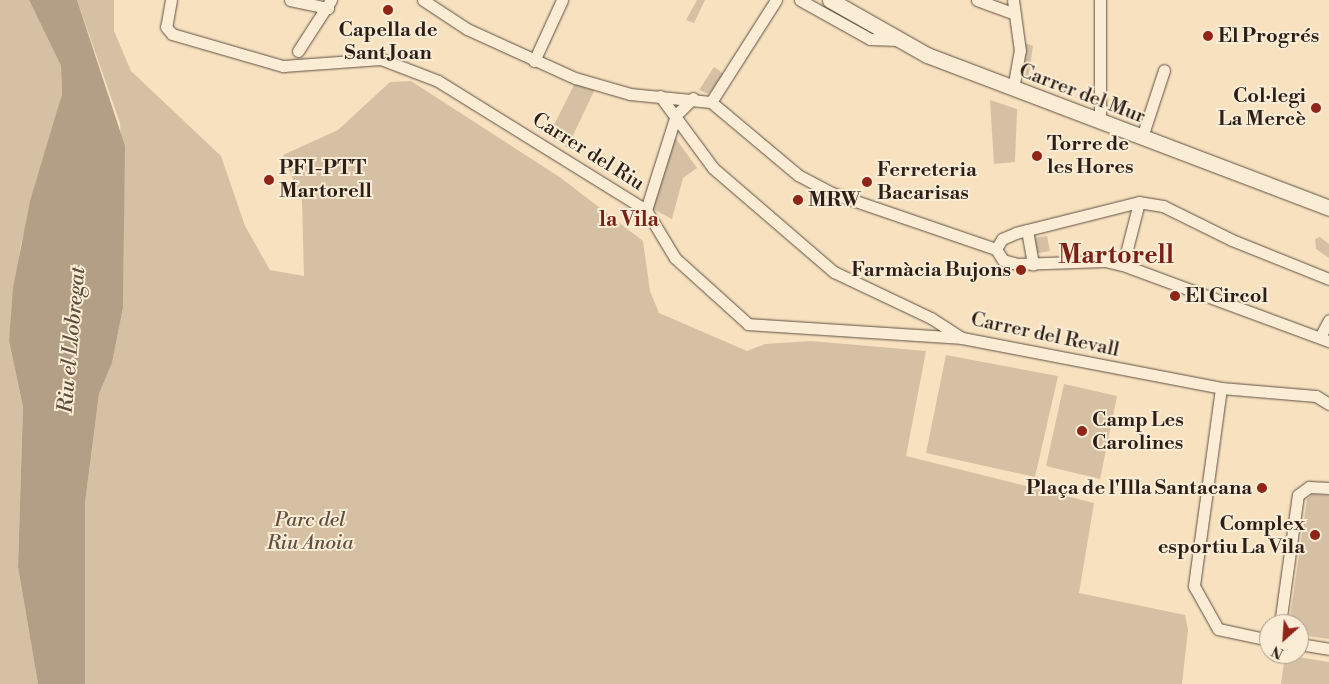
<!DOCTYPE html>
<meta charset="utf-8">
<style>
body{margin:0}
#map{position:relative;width:1329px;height:684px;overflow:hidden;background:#f8e1bf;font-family:"Libre Bodoni",serif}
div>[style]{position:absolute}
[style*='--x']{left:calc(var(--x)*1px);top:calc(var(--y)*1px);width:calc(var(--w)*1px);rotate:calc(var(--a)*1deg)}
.green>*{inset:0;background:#d5c0a3}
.water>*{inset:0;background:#b39f86}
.roads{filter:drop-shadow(0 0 1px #5f5042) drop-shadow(0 0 1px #5f5042)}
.street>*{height:11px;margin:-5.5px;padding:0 5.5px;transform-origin:5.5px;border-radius:5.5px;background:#faecd5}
.secondary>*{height:15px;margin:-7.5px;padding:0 7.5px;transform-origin:7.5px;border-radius:7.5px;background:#faecd5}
.dots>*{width:14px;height:14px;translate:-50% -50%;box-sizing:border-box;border:2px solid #faecd5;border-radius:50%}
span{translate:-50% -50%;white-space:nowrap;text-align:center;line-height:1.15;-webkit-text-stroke:4px #faecd5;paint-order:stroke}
.poi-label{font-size:20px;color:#2c1f18;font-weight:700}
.left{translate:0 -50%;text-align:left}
.right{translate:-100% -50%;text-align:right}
.street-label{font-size:20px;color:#2c1f18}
.park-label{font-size:20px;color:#5f4f42;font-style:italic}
.neighbourhood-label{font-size:21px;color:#7a1f14;font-weight:700}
.water-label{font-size:21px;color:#5b4c3e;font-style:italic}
.district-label{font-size:25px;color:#7a1f14;font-weight:700}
.north{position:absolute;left:1259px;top:614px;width:50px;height:50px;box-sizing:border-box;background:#faecd5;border:1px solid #a89a89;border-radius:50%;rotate:206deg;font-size:14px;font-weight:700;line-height:20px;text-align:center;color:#2c1f18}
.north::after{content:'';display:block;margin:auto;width:18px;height:22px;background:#8f2418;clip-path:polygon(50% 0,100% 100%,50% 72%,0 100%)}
</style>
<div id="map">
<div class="green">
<div style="clip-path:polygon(0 0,29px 0,61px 66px,62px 94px,21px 244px,9px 341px,23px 407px,18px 567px,38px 684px,0 684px)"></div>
<div style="clip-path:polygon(77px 0,114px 0,114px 31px,131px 71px,221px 156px,245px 226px,270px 270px,304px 276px,302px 201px,283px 155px,338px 130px,390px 82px,411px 81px,561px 178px,643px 241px,650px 291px,659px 313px,747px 351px,765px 344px,811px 341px,926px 351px,906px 456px,1094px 503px,1079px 593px,1185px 615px,1188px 630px,1182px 684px,85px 684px,85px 503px,99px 394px,112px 363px,123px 308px,124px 184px,120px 123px)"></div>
<div style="clip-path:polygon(697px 0,705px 0,694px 23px,686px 20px)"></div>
<div style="clip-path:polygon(1025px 43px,1033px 46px,1028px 80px,1019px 76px)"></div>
<div style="clip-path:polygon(714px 67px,724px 74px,709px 94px,699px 90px)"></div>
<div style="clip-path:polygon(575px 83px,595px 89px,567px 148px,549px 135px)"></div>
<div style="clip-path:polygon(990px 100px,1017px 109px,1015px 162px,994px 164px)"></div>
<div style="clip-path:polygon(674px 136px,697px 168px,683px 178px,672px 219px,653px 209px)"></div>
<div style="clip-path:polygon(1047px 236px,1050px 251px,1034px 254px,1030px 238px)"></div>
<div style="clip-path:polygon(1320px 237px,1329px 244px,1329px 258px,1316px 249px,1315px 239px)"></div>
<div style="clip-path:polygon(946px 355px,1058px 376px,1035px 477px,926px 453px)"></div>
<div style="clip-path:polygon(1064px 384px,1117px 396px,1100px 479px,1046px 466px)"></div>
<div style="clip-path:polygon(1312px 494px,1329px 495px,1329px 639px,1299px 635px,1299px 624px,1289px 624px,1307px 499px)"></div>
<div style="clip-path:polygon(1285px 655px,1329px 662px,1329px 684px,1281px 684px)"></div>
</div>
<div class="water">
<div style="clip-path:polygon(29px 0,77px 0,125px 146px,123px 308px,112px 363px,99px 394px,85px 503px,85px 684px,38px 684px,18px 567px,23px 407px,9px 341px,13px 288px,30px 201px,62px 94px,61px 66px)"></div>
</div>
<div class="roads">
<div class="street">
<div style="--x:171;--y:0;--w:27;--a:100"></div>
<div style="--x:166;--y:27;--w:9;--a:49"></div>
<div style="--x:172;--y:34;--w:116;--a:16.1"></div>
<div style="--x:283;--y:66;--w:98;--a:-4.1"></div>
<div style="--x:381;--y:59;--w:61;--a:21.1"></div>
<div style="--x:438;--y:81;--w:245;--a:31.8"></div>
<div style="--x:646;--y:210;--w:56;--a:58.9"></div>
<div style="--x:675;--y:258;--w:98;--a:42.1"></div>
<div style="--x:748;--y:324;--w:214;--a:3.7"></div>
<div style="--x:290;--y:0;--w:39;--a:12"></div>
<div style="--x:423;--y:0;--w:53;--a:33.4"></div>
<div style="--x:467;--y:29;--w:119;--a:24.4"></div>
<div style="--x:575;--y:78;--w:57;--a:16.2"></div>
<div style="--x:630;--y:94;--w:81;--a:5.6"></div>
<div style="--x:711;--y:102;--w:114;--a:40"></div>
<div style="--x:798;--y:175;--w:38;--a:28"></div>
<div style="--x:832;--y:193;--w:173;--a:18.9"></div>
<div style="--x:800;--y:0;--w:80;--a:29.1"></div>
<div style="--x:870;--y:39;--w:27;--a:2"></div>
<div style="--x:977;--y:0;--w:40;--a:20.2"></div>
<div style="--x:1100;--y:0;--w:122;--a:90"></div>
<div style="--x:298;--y:51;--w:61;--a:-57.1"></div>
<div style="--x:534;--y:61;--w:67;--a:-65.3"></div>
<div style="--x:1013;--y:89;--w:39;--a:-80"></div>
<div style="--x:1020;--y:51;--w:51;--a:-97.8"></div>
<div style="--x:660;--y:96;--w:89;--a:53.6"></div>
<div style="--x:713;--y:168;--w:160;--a:40.7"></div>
<div style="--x:834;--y:272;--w:107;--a:25.4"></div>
<div style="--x:931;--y:318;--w:37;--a:33"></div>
<div style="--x:962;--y:338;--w:264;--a:10.9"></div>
<div style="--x:1221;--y:388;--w:95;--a:4.8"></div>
<div style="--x:1316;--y:396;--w:15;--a:32"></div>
<div style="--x:711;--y:102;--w:121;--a:-57.5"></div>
<div style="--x:1144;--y:131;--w:64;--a:-71.8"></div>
<div style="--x:646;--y:210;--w:100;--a:-72.5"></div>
<div style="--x:676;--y:115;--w:24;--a:-45"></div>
<div style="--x:1027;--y:230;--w:35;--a:80"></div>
<div style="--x:1123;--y:265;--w:65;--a:-75.7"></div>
<div style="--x:1329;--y:279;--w:105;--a:-158.1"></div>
<div style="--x:1232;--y:240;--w:77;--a:-153.8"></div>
<div style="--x:1163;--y:206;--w:24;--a:-171"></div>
<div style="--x:1139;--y:202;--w:127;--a:165.9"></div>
<div style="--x:1016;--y:233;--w:15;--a:157"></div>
<div style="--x:1002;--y:239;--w:12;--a:121"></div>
<div style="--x:996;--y:249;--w:13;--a:58"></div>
<div style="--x:1003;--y:260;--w:15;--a:16"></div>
<div style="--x:1017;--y:264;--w:88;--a:-2"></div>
<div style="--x:1105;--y:261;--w:18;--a:13"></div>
<div style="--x:1123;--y:265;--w:220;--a:20.3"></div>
<div style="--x:1320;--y:337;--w:19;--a:-62"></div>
<div style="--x:1221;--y:388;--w:200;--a:97.8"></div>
<div style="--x:1194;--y:586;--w:49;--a:60.8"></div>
<div style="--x:1218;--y:629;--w:52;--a:12.2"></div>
<div style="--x:1280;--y:624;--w:130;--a:-82.1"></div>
<div style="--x:1298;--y:495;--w:14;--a:-36"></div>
<div style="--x:1309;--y:487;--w:20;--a:3"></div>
<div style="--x:1299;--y:644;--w:30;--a:9"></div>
</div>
<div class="secondary">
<div style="--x:830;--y:0;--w:112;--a:29.6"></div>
<div style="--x:927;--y:55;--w:430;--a:20.8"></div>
</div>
</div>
<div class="dots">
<div style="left:388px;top:10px;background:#8f2418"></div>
<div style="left:1208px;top:36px;background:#8f2418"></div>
<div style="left:1316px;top:108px;background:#8f2418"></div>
<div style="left:1037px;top:156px;background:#8f2418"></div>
<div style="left:269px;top:180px;background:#8f2418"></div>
<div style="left:867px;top:182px;background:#8f2418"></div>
<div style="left:798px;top:200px;background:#8f2418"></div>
<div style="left:1021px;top:270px;background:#8f2418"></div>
<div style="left:1175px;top:296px;background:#8f2418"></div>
<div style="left:1082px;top:431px;background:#8f2418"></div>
<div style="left:1262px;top:488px;background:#8f2418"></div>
<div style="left:1315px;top:535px;background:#8f2418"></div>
</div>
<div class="poi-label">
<span style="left:388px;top:42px">Capella de<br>Sant Joan</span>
<span class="left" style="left:1218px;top:36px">El Progrés</span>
<span class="right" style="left:1306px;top:108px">Col·legi<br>La Mercè</span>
<span class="left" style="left:1047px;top:156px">Torre de<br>les Hores</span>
<span class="left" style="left:279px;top:180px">PFI-PTT<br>Martorell</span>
<span class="left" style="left:877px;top:182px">Ferreteria<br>Bacarisas</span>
<span class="left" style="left:808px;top:200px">MRW</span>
<span class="right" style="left:1011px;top:270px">Farmàcia Bujons</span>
<span class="left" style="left:1185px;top:296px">El Circol</span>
<span class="left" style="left:1092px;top:432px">Camp Les<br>Carolines</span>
<span class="right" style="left:1252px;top:488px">Plaça de l'Illa Santacana</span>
<span class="right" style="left:1305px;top:536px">Complex<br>esportiu La Vila</span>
</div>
<div class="street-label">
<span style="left:1082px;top:94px;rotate:21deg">Carrer del Mur</span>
<span style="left:588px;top:152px;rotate:32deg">Carrer del Riu</span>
<span style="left:1045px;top:335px;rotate:12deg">Carrer del Revall</span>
</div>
<div class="park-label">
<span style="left:310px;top:532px">Parc del<br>Riu Anoia</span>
</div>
<div class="neighbourhood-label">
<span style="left:629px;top:220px">la Vila</span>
</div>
<div class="water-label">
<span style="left:72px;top:340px;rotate:-85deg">Riu el Llobregat</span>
</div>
<div class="district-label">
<span style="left:1116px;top:256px">Martorell</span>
</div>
<div class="north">N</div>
</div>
